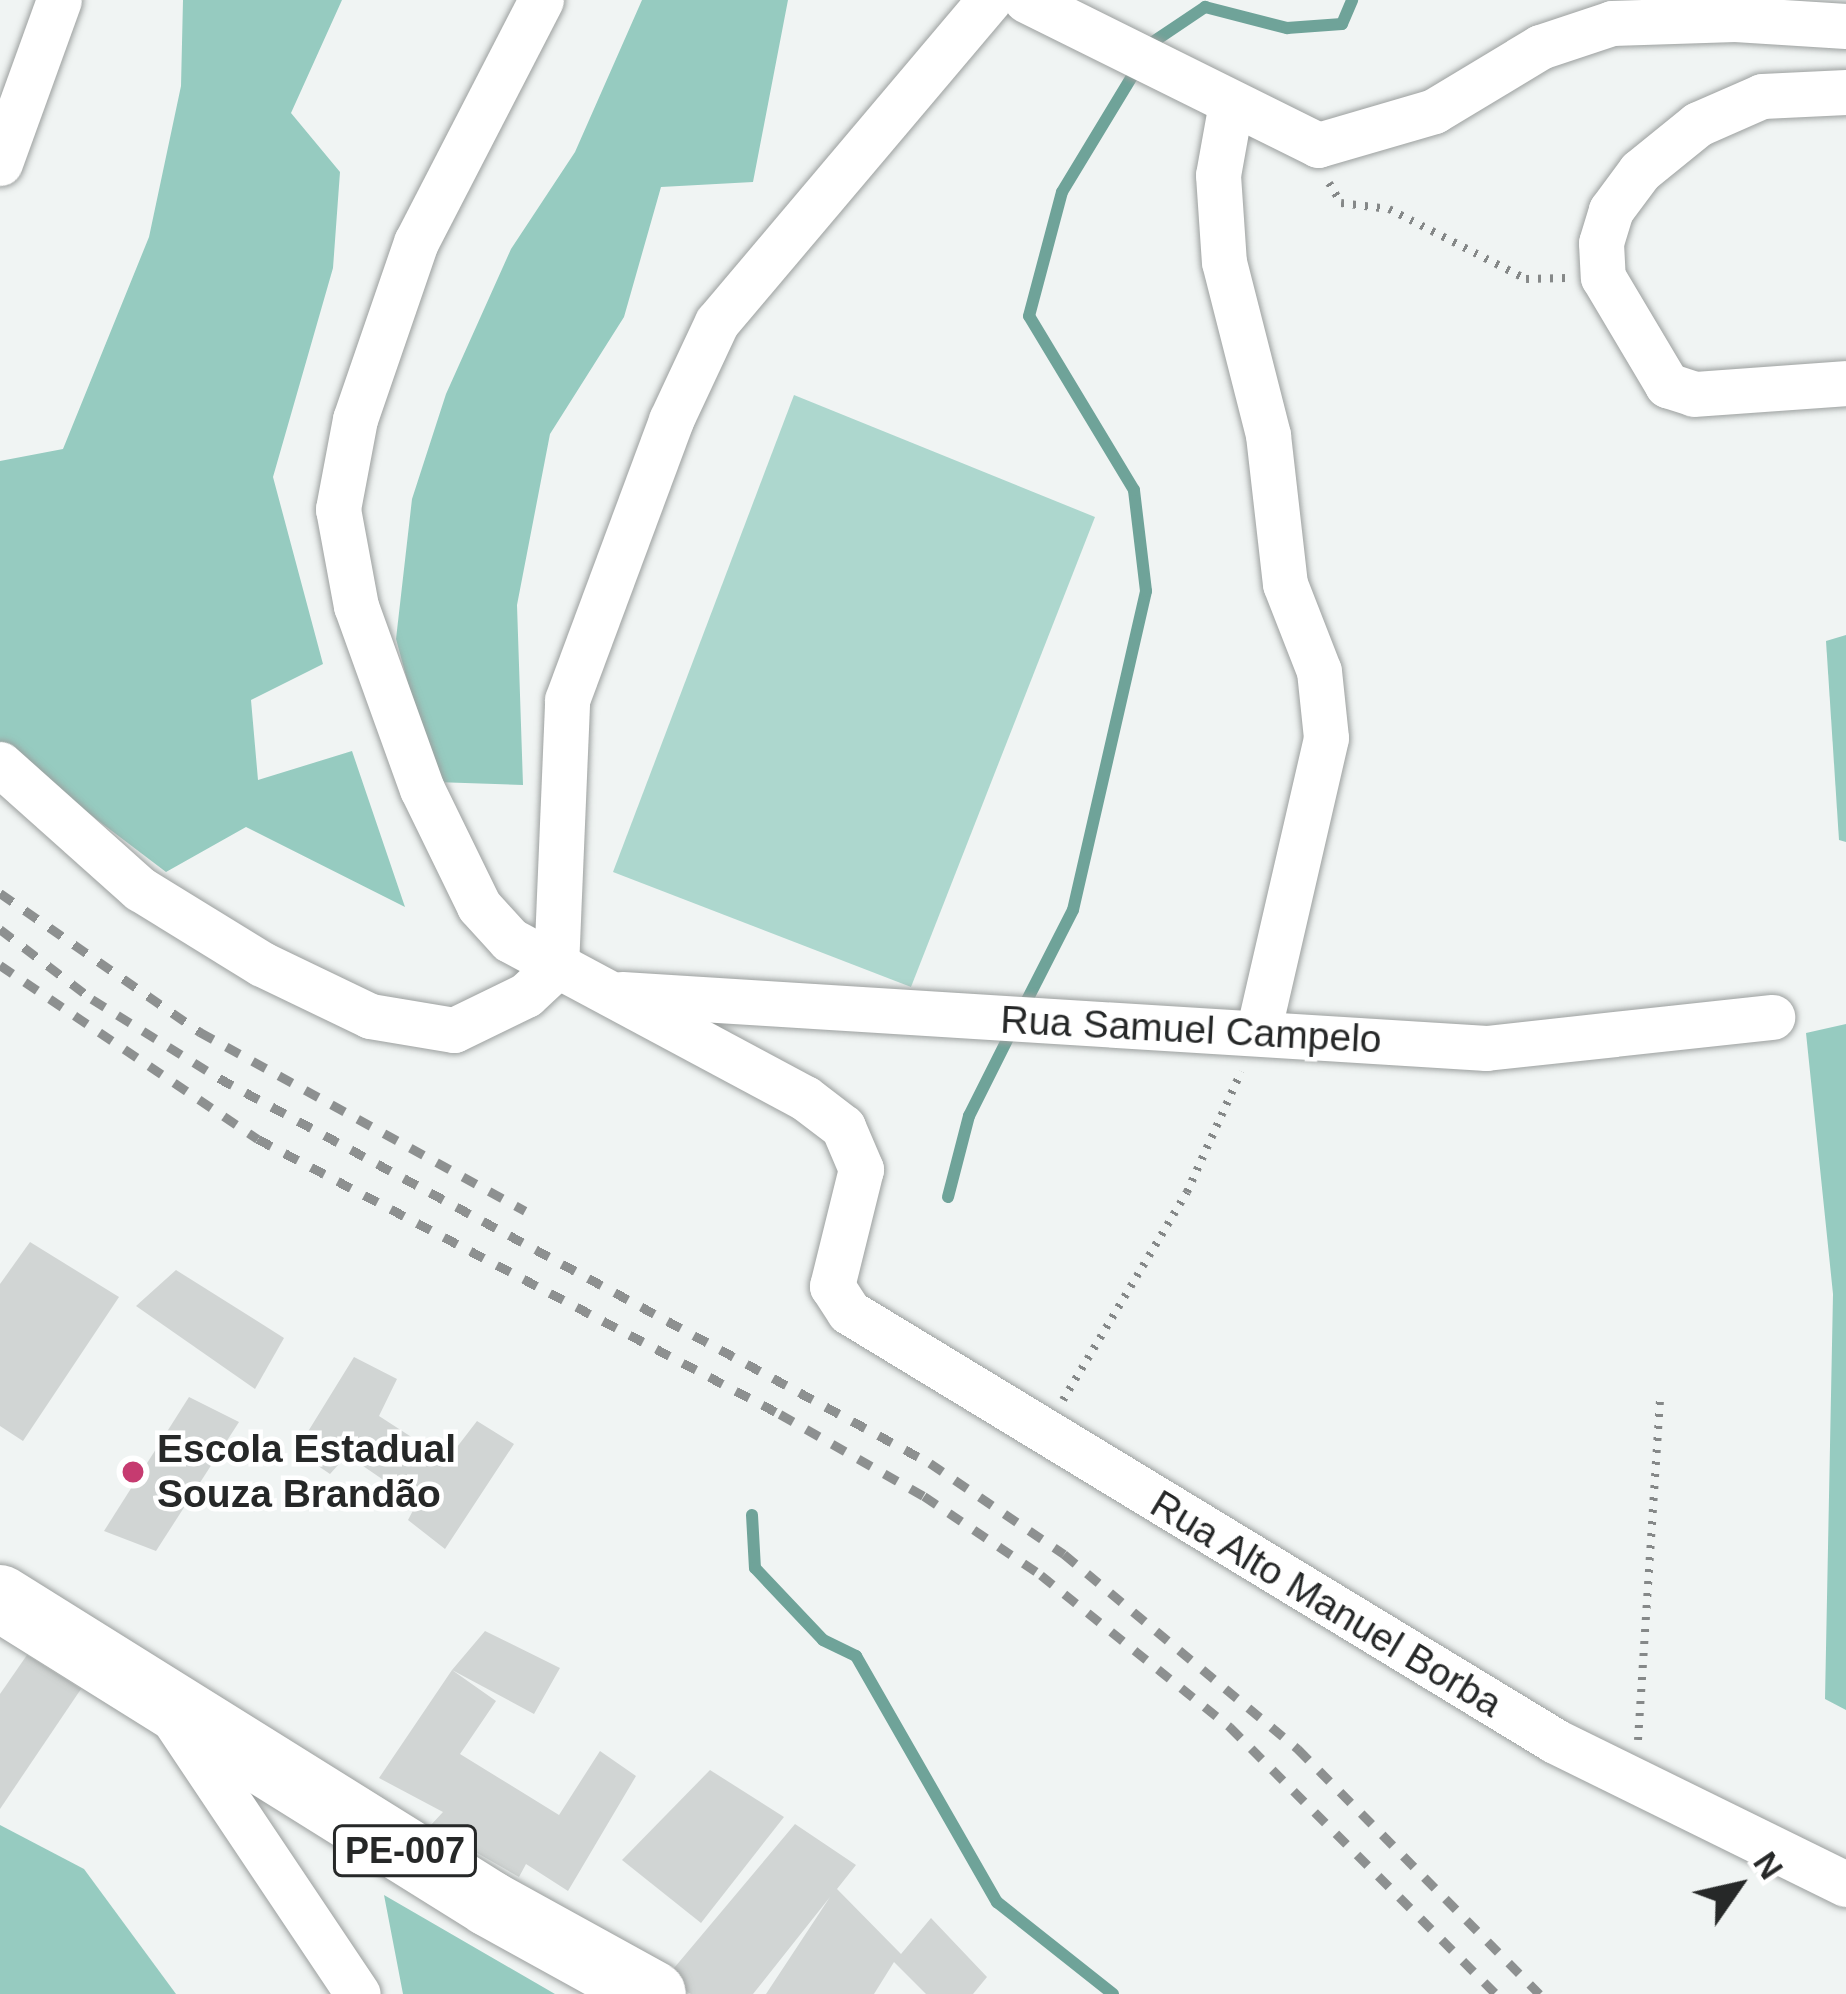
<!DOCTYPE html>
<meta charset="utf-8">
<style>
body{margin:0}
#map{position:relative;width:1846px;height:1994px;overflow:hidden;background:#f0f4f3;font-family:Helvetica,sans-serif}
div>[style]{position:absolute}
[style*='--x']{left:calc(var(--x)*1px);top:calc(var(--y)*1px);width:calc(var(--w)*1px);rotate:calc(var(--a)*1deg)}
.green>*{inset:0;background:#add7ce}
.forest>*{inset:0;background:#96cbc0}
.stream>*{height:12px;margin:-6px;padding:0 6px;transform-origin:6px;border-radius:6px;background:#6fa399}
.building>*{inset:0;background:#d1d5d4}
.path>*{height:8px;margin-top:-4px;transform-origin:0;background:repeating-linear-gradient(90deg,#858888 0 3px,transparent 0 12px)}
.roads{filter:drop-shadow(0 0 3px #9ca09f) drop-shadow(0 0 3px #9ca09f)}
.street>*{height:45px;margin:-22.5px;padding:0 22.5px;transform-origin:22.5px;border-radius:22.5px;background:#fff}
.primary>*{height:66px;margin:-33px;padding:0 33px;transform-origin:33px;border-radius:33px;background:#fff}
.rail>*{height:9px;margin-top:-4.5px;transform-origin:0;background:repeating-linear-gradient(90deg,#8d9090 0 15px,transparent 0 30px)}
.dots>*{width:33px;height:33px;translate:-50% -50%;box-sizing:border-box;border:6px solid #fff;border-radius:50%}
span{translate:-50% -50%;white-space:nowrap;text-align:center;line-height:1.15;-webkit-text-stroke:9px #fff;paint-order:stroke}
.shield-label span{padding:3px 9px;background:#fff;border:3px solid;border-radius:9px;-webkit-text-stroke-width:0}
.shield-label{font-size:36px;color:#262828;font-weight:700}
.street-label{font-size:39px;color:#262828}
.poi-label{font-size:39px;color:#262828;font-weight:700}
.left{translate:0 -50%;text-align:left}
.north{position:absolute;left:1678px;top:1826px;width:120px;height:120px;-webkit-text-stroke:9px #fff;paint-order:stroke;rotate:56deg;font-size:33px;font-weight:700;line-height:48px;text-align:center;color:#262828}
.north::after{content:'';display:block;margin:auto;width:42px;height:54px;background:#262828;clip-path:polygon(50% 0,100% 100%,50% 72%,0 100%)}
</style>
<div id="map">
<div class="green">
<div style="clip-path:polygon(794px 395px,1095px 517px,911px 987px,613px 872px)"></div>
</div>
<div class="forest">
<div style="clip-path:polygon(183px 0,342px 0,291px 113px,340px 172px,333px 268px,273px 477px,323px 664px,251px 700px,258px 780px,352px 751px,405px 907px,246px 827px,166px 872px,0 746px,0 461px,63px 449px,149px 237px,181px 86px)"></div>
<div style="clip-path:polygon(642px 0,788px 0,753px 182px,661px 187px,624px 317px,550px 434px,517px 605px,523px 785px,435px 782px,396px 639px,412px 499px,446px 394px,511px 249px,575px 152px)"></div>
<div style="clip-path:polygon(1846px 635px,1846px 842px,1839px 840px,1826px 641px)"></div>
<div style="clip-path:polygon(1846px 1024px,1846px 1710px,1825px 1699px,1833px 1294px,1806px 1033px)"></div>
<div style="clip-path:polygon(0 1825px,84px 1869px,176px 1994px,0 1994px)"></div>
<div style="clip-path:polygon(384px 1895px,555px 1994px,556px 1994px,403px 1994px)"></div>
</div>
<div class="stream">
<div style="--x:1022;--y:1010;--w:112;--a:-63"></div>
<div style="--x:1073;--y:910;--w:327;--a:-77.1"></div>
<div style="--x:1146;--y:591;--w:102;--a:-96.8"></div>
<div style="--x:1134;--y:490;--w:203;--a:-121.1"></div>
<div style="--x:1029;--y:316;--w:128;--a:-75.1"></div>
<div style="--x:1062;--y:192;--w:175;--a:-58.8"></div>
<div style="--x:1153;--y:42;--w:63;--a:-33.9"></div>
<div style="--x:1205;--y:7;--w:85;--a:14.4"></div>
<div style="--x:1287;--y:28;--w:55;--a:-4.2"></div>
<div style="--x:1342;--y:24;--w:26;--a:-67"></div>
<div style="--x:948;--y:1197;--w:84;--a:-75.5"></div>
<div style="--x:969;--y:1116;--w:98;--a:-63.4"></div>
<div style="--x:752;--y:1515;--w:53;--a:86.8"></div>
<div style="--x:755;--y:1568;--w:99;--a:46.6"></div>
<div style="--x:823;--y:1640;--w:37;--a:26"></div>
<div style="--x:856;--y:1656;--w:284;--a:60.2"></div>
<div style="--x:997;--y:1902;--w:148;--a:38.4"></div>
</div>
<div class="building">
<div style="clip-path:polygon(30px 1242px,119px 1297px,23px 1441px,0 1426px,0 1284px)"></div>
<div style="clip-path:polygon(176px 1270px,284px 1338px,255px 1389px,136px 1306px)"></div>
<div style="clip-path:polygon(354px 1357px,397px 1379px,379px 1416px,447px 1460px,477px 1421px,514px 1444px,445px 1549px,408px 1520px,417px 1503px,347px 1455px,330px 1474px,296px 1451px)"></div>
<div style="clip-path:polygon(189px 1397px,239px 1422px,156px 1551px,104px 1531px)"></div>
<div style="clip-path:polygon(485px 1631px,560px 1668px,534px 1714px,452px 1670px,496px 1701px,460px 1754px,559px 1815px,600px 1751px,636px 1776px,568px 1891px,526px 1864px,519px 1877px,430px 1826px,443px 1812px,379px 1778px,452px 1670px)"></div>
<div style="clip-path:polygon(27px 1655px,81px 1689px,0 1809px,0 1694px)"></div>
<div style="clip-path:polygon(710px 1770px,784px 1817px,701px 1923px,622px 1860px)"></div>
<div style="clip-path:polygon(795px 1824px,856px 1865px,837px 1889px,901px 1954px,931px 1918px,987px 1977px,973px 1994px,926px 1994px,894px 1962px,874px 1994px,766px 1994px,830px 1897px,753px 1994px,691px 1994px,664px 1980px)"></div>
</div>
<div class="path">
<div style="--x:1329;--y:183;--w:23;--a:59"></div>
<div style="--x:1341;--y:203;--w:48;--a:7.1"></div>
<div style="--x:1389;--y:209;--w:154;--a:27.1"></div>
<div style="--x:1526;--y:279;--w:40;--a:-1.4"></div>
<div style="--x:1063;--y:1400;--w:242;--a:-59.2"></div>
<div style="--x:1187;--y:1192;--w:132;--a:-65.8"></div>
<div style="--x:1638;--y:1740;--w:343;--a:-86.3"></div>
</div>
<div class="roads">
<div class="street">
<div style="--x:541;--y:0;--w:272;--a:117.3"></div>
<div style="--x:416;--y:242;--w:187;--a:109"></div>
<div style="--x:355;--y:419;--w:92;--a:100.7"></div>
<div style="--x:338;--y:509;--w:99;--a:79.5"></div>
<div style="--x:356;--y:606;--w:195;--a:70.2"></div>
<div style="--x:422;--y:789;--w:130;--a:64"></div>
<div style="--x:479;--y:906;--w:46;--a:47.6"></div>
<div style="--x:510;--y:940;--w:335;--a:28.2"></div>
<div style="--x:805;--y:1098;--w:48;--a:37.3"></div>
<div style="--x:843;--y:1127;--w:46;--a:66.8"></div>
<div style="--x:861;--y:1169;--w:121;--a:103.9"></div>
<div style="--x:832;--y:1286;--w:31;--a:57"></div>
<div style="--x:849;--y:1312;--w:826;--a:31.28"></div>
<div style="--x:1555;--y:1741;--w:324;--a:26.2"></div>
<div style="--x:1026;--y:0;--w:326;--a:26.4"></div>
<div style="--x:1318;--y:145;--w:121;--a:-16.3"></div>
<div style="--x:1434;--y:111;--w:124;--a:-31.1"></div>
<div style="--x:1540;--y:47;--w:76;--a:-18.4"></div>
<div style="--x:1612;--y:23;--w:123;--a:-1.9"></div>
<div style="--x:1735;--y:19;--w:111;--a:3.6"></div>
<div style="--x:1846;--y:92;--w:84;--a:177.3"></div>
<div style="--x:1762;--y:96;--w:70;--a:156.4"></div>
<div style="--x:1698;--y:124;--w:75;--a:141"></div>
<div style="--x:1640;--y:171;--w:49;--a:126.6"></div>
<div style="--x:1611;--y:210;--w:34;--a:107"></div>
<div style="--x:1601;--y:243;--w:34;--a:87"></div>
<div style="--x:1603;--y:277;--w:126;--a:59.3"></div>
<div style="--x:1667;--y:385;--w:28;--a:18"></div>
<div style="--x:1694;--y:394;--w:152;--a:-4.1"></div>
<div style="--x:1231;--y:103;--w:73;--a:100.2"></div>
<div style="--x:1218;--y:175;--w:87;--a:86.1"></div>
<div style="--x:1224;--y:262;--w:179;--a:75.7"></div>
<div style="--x:1268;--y:435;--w:150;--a:83.5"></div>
<div style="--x:1285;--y:584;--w:93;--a:68.7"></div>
<div style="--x:1319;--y:671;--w:67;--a:84"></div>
<div style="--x:1326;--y:738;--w:302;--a:103"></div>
<div style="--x:0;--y:163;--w:173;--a:-70.1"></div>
<div style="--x:0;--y:764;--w:188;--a:41.8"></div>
<div style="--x:140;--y:889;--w:143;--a:31.6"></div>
<div style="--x:262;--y:964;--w:120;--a:25.7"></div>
<div style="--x:370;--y:1016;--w:85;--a:9.5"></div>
<div style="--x:454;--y:1030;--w:80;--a:-25.9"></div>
<div style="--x:526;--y:995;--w:41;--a:-43"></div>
<div style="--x:556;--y:967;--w:267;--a:-87.6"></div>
<div style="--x:567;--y:700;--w:299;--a:-69.6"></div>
<div style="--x:671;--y:420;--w:108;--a:-64.9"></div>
<div style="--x:717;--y:322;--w:422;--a:-49.8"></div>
<div style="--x:622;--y:994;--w:866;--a:3.58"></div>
<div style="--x:1486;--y:1048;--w:288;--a:-6.2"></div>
<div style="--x:169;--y:1712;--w:339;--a:56.2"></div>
</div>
<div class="primary">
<div style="--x:0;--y:1598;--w:578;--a:31.98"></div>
<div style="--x:490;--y:1904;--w:186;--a:28.9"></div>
</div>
</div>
<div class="rail">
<div style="--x:0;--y:893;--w:244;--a:34.8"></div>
<div style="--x:200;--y:1032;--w:371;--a:28.8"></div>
<div style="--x:0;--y:929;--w:116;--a:37.3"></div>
<div style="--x:92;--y:999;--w:150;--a:31.9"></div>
<div style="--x:219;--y:1078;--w:809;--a:28.44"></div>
<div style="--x:930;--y:1463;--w:162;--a:34.2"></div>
<div style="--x:1064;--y:1554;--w:305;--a:39.8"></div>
<div style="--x:1298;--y:1749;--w:344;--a:45.4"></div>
<div style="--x:0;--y:965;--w:311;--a:34"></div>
<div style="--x:258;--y:1139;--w:590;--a:27.78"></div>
<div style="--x:780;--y:1414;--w:166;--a:29.7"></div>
<div style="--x:924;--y:1496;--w:141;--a:34"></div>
<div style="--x:1041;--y:1575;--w:243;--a:38.8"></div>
<div style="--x:1230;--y:1727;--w:377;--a:45.1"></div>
</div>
<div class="dots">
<div style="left:133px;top:1472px;background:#c63b70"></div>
</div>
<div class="shield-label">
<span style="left:405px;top:1851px">PE-007</span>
</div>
<div class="street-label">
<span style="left:1191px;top:1030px;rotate:3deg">Rua Samuel Campelo</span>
<span style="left:1326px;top:1604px;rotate:31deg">Rua Alto Manuel Borba</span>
</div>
<div class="poi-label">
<span class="left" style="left:157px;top:1472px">Escola Estadual<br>Souza Brandão</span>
</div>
<div class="north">N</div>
</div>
